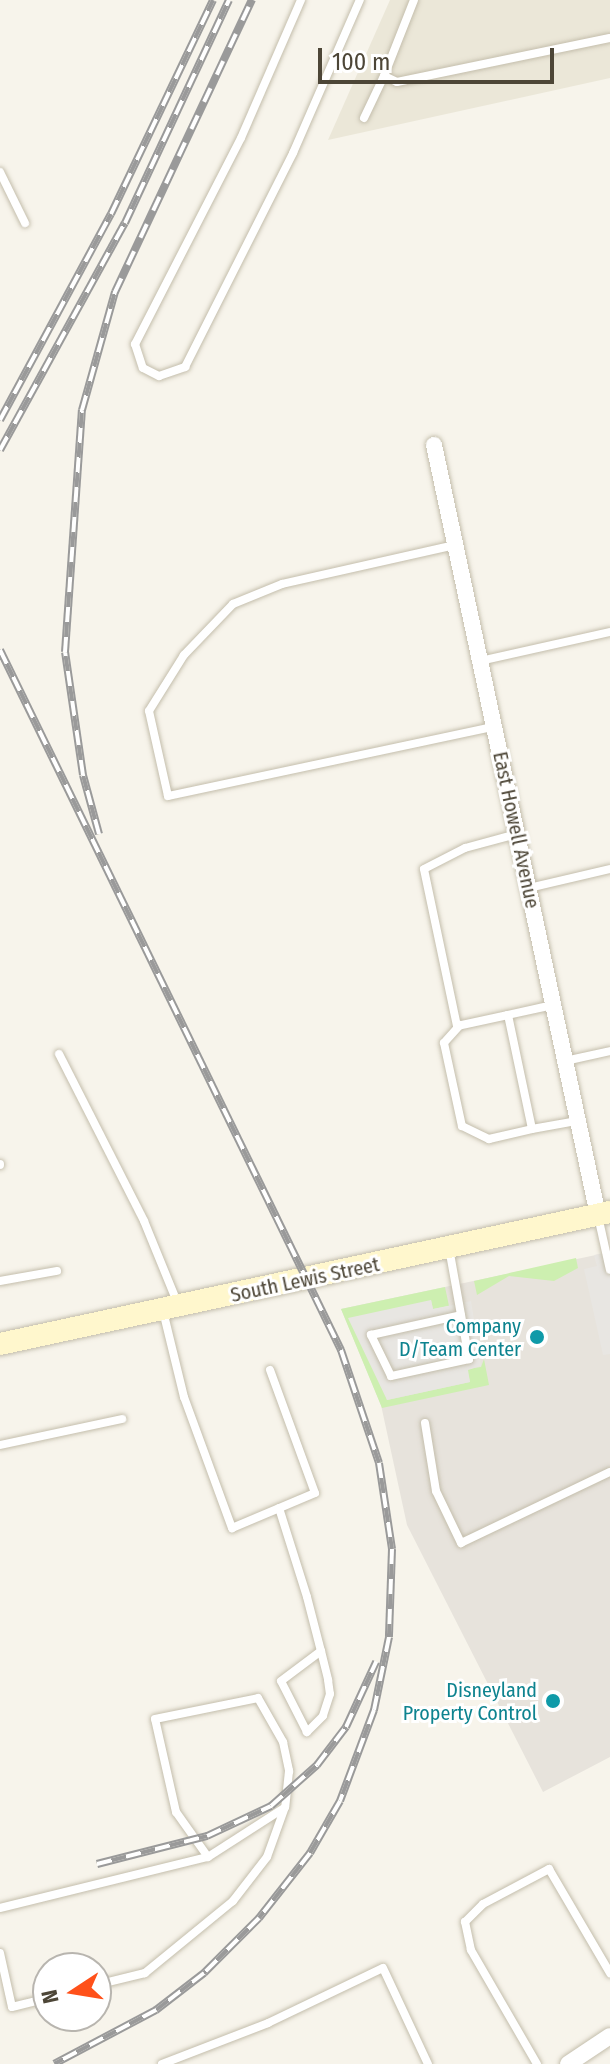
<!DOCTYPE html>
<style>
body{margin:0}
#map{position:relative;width:610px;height:2064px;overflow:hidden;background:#f7f4eb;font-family:"Fira Sans Condensed",sans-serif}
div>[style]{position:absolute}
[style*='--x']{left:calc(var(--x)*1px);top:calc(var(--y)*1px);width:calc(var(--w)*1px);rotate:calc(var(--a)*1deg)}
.residential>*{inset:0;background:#ebe7d8}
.industrial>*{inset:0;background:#e7e3dc}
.green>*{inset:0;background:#cdefb0}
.parking>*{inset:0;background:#e8e6e2}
.roads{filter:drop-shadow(0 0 2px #c4beac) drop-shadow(0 0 2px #c4beac)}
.service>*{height:8px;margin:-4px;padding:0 4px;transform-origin:4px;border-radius:4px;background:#fff}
.minor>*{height:16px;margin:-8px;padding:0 8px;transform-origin:8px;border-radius:8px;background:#fff}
.secondary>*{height:22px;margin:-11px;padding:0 11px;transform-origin:11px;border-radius:11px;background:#fff7cd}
.rail>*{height:8px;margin-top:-4px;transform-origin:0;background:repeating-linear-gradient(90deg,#fff 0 15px,#9a9a9a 0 30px);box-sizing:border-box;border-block:2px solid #9a9a9a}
.dots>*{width:22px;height:22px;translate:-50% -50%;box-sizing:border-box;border:4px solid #fff;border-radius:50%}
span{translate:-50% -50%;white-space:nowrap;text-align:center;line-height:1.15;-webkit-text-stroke:6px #fff;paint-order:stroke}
.street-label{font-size:20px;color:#4d4637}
.culture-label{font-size:20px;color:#0d838f}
.right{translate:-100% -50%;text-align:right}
.north{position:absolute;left:32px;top:1952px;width:80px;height:80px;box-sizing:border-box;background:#fff;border:2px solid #b8b5af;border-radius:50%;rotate:258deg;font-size:22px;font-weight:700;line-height:32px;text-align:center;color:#4d4637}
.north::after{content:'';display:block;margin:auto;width:28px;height:36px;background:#ff511a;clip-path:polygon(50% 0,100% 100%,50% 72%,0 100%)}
.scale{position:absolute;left:318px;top:48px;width:236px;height:36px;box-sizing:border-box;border:4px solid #4d4637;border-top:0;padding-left:10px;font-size:24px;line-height:28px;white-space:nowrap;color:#4d4637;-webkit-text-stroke:6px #fff;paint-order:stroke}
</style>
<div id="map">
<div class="residential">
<div style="clip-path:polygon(390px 0,610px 0,610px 78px,328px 140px)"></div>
</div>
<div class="industrial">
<div style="clip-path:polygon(610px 1252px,610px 1757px,543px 1792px,407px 1525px,381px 1405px,341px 1309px)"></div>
</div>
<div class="green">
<div style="clip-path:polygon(576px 1258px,578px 1268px,554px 1281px,509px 1276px,477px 1295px,474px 1281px)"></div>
<div style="clip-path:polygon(445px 1287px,449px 1306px,433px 1309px,431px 1300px,383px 1384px,387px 1400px,470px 1382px,467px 1369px,481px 1367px,484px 1359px,489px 1385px,382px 1408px,341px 1309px)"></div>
</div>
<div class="parking">
<div style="clip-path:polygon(610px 1252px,610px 1354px,603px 1355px,584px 1269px,597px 1266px,594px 1255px)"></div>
<div style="clip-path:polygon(431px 1300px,433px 1309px,471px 1301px,481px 1366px,468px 1370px,470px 1382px,387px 1400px,348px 1318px)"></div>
</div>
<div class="roads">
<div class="service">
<div style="--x:301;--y:0;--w:150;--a:113.5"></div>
<div style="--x:241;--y:138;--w:232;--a:117.2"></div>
<div style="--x:135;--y:344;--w:25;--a:72"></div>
<div style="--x:143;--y:368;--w:18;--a:27"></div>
<div style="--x:159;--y:376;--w:28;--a:-19"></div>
<div style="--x:185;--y:367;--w:240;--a:-63.2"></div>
<div style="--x:293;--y:153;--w:167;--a:-66.4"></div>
<div style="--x:414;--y:0;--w:82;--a:111.5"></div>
<div style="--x:384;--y:76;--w:14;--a:25"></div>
<div style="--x:397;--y:82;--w:217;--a:-11.7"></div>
<div style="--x:364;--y:118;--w:47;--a:-64.5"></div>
<div style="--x:0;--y:172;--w:57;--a:63.9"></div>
<div style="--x:455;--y:545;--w:177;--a:167.3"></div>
<div style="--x:282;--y:584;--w:53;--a:157.8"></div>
<div style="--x:233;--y:604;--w:71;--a:133.9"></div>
<div style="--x:184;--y:655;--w:66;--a:122"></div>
<div style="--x:149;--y:711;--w:87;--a:77.4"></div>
<div style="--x:168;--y:796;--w:333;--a:-12"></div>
<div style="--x:480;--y:661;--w:133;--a:-12.6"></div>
<div style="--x:529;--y:888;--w:83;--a:-13.2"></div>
<div style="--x:553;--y:1005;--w:46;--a:167.5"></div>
<div style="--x:508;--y:1015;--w:116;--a:78.1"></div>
<div style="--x:532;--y:1129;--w:46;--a:-10.1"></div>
<div style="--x:508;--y:1015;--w:52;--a:167.8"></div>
<div style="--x:457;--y:1026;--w:160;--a:-101.9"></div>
<div style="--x:424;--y:869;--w:46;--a:-27.1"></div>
<div style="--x:465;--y:848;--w:54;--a:-15.1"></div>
<div style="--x:460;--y:1025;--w:24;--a:132"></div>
<div style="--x:444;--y:1043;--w:85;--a:77.8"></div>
<div style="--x:462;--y:1126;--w:30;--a:26"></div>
<div style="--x:489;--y:1139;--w:44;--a:-13.1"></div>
<div style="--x:59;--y:1054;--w:187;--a:63"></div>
<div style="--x:144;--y:1221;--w:87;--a:67.8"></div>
<div style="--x:565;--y:1061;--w:46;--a:-12.5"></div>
<div style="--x:0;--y:1165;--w:1;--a:-90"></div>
<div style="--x:598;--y:1216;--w:55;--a:77.5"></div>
<div style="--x:449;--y:1248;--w:113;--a:79.8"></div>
<div style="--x:469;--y:1359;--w:80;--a:167.7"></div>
<div style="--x:391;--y:1376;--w:46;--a:-116"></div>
<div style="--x:371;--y:1335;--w:92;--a:-12.5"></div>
<div style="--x:0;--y:1281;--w:58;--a:-10"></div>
<div style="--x:163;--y:1311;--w:89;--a:76.3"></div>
<div style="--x:184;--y:1397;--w:140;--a:69.9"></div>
<div style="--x:232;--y:1528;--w:90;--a:-22.9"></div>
<div style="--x:315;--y:1493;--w:131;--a:-110.1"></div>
<div style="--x:425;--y:1423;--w:69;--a:80.8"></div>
<div style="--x:436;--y:1491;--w:58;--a:64.3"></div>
<div style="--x:461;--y:1543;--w:165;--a:-25.5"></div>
<div style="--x:0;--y:1445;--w:125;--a:-12"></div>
<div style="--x:279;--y:1508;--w:93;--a:72.5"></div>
<div style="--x:307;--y:1597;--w:56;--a:75.5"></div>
<div style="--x:321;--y:1651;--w:30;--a:76"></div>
<div style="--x:328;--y:1680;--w:14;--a:82"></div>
<div style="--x:330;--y:1694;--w:23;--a:108"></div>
<div style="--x:323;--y:1716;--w:23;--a:135"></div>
<div style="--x:307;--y:1732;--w:57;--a:-117"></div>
<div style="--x:281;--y:1681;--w:50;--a:-36.9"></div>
<div style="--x:208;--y:1857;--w:90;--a:-32.8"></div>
<div style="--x:0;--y:1908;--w:214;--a:-13.8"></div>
<div style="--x:208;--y:1857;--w:55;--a:-125.4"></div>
<div style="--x:176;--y:1812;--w:95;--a:-102.7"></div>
<div style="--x:155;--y:1719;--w:105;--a:-11.5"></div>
<div style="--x:258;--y:1698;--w:51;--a:60.4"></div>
<div style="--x:283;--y:1742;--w:30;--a:78"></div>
<div style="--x:289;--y:1771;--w:36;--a:96"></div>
<div style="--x:285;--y:1807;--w:53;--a:109.8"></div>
<div style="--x:267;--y:1857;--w:56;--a:127.7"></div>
<div style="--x:233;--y:1901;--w:114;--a:140.7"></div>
<div style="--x:145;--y:1973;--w:50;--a:166.2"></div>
<div style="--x:0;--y:1953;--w:55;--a:77.5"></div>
<div style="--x:12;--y:2007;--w:37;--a:-14"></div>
<div style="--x:162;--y:2064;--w:114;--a:-21.1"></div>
<div style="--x:268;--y:2023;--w:127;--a:-25.6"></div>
<div style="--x:383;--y:1968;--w:106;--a:64.9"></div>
<div style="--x:537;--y:2064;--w:132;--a:-120.1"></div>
<div style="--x:471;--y:1950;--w:29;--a:-102"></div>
<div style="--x:465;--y:1922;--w:25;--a:-45"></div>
<div style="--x:483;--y:1904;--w:75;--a:-27.9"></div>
<div style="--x:549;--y:1869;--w:121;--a:59.6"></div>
</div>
<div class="minor">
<div style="--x:434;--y:445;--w:787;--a:77.98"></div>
<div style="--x:568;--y:2064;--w:50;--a:-33.7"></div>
</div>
<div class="secondary">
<div style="--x:0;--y:1344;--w:624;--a:-12.21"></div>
</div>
</div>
<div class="rail">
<div style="--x:0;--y:420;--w:234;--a:-61.7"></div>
<div style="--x:111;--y:214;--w:237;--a:-64.5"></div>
<div style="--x:0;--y:450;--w:259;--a:-61.2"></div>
<div style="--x:125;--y:223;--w:246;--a:-65"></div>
<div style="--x:0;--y:650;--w:779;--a:64.03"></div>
<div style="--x:341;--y:1350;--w:119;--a:71.4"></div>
<div style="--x:379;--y:1463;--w:87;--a:81.4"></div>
<div style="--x:392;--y:1549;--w:88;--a:92"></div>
<div style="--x:389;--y:1637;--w:75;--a:101.6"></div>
<div style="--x:374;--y:1710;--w:97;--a:110.5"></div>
<div style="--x:340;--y:1801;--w:60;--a:120"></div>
<div style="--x:310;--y:1853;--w:83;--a:128.1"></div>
<div style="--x:259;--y:1918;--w:78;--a:135"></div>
<div style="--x:204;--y:1973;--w:61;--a:142.4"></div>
<div style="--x:156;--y:2010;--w:115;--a:152.1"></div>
<div style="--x:99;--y:834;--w:61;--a:-105.2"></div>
<div style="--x:83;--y:775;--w:124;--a:-98.3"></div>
<div style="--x:65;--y:652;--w:243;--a:-86"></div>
<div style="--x:82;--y:410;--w:123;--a:-74.4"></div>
<div style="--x:115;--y:292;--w:323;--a:-64.9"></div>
<div style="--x:97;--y:1864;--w:114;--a:-14.3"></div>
<div style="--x:207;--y:1836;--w:71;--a:-25.1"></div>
<div style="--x:271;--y:1806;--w:62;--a:-41.7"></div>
<div style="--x:317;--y:1765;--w:48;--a:-52.7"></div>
<div style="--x:346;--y:1727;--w:72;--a:-65.2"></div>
</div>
<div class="dots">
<div style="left:537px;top:1337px;background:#0f9aa8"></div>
<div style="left:553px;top:1701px;background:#0f9aa8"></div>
</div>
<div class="street-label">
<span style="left:516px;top:830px;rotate:78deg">East Howell Avenue</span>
<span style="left:305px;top:1280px;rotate:-12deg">South Lewis Street</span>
</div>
<div class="culture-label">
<span class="right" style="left:521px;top:1338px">Company<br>D/Team Center</span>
<span class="right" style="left:537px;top:1702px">Disneyland<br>Property Control</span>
</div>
<div class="north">N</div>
<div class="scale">100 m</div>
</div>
